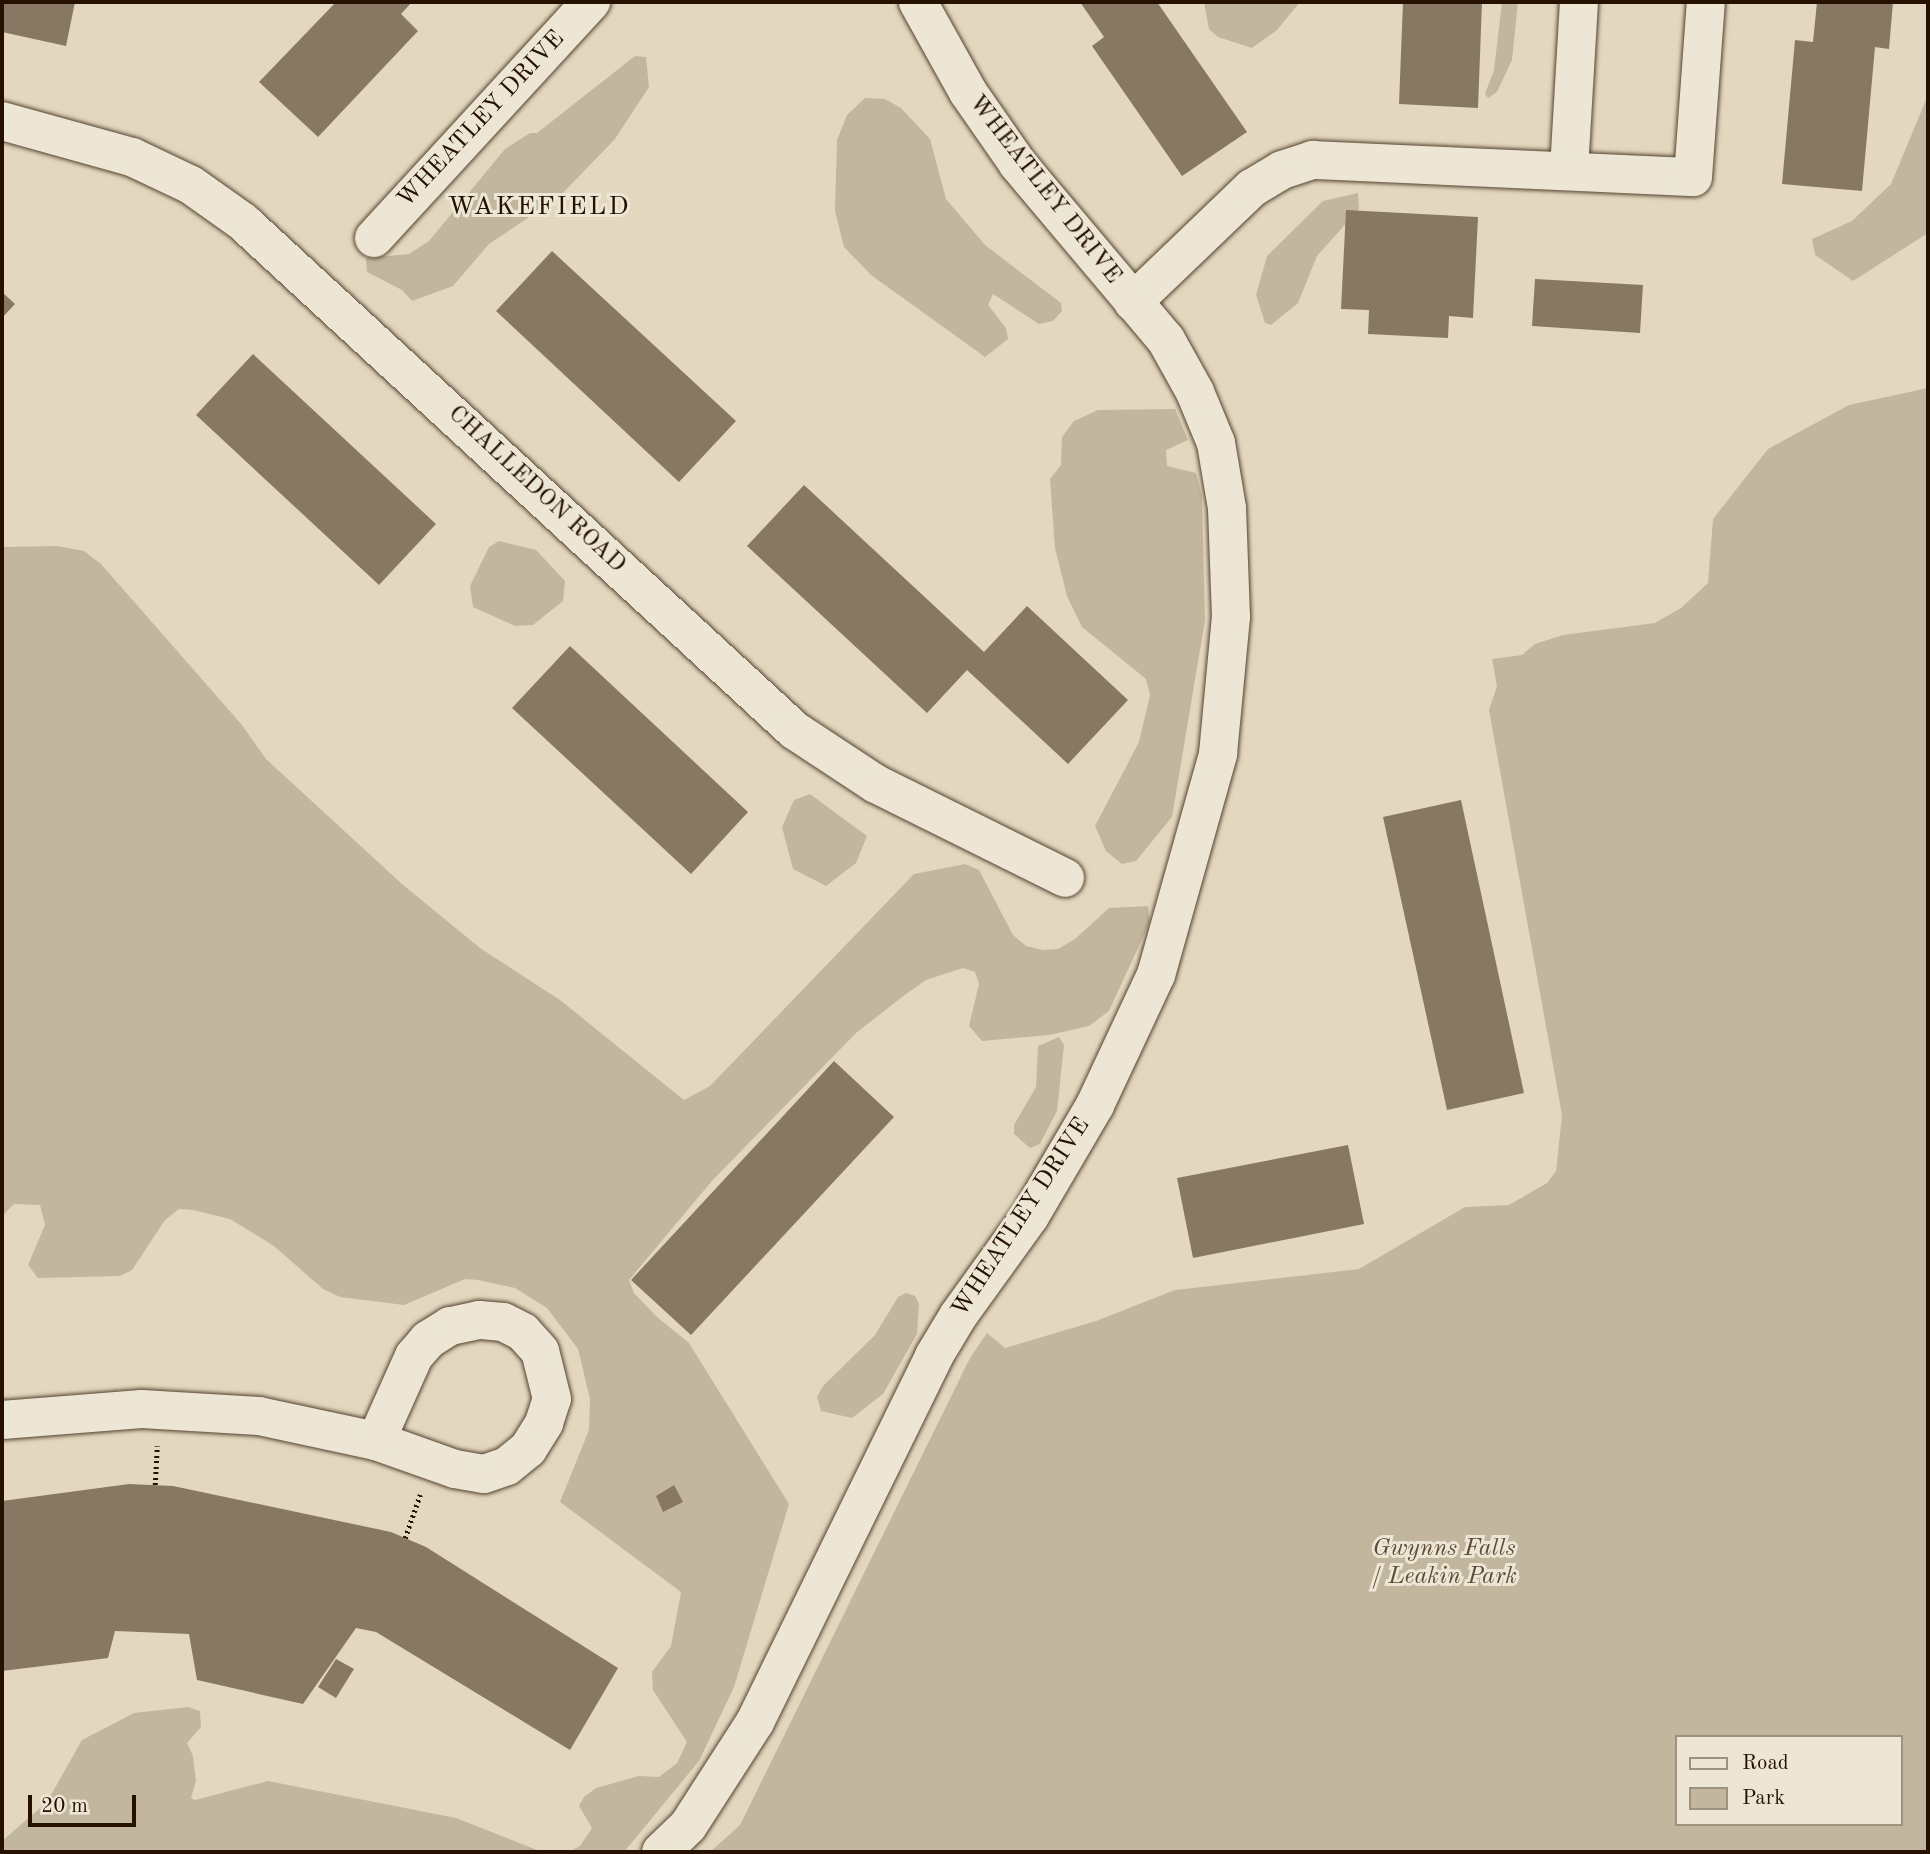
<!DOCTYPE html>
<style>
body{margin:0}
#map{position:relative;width:1930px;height:1854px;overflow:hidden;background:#e3d8bf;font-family:"Old Standard TT",serif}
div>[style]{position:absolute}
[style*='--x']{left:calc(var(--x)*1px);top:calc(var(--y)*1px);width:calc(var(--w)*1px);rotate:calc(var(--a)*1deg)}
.green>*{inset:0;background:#c3b69f}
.building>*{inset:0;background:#887863}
.path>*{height:4.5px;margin-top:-2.25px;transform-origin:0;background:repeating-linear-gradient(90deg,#261100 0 2px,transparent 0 5.5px)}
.roads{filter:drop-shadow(0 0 2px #554330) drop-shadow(0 0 2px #554330)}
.minor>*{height:38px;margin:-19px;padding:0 19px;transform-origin:19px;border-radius:19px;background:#ede6d5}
span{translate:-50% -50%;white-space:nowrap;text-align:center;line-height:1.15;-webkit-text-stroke:6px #ede6d5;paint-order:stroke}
.street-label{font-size:24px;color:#261100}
.park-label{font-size:24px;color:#5d4b38;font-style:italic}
.neighbourhood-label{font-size:26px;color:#261100;letter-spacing:2px}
.frame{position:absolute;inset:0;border:4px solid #261100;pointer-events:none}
.legend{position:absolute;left:1675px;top:1735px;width:228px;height:91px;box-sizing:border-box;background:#ede6d5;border:2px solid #9d9180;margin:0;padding:9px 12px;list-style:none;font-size:21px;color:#261100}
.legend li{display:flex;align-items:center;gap:14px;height:35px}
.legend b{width:35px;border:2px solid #9d9180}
.scale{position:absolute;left:28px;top:1795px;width:108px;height:32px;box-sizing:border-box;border:4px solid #261100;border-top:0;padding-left:9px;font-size:21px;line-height:24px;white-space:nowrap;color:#261100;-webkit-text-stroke:5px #ede6d5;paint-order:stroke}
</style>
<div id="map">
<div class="green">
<div style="clip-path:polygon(1204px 2px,1300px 2px,1277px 30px,1252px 48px,1218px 37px,1209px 29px)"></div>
<div style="clip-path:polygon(1502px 2px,1518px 2px,1512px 60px,1497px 92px,1488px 98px,1485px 94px,1494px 70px)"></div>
<div style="clip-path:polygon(635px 56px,646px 57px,649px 87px,615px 139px,559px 197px,489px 244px,453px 286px,412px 301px,402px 290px,367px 272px,366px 258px,409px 254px,429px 241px,505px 149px,530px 133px,537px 133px)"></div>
<div style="clip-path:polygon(1928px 95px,1928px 233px,1853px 281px,1815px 255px,1812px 239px,1852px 221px,1891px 184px)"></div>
<div style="clip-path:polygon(865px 98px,885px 99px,901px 108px,930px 139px,946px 199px,985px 245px,1061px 303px,1062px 311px,1053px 321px,1039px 324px,993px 294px,988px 305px,1006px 328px,1008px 339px,985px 357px,871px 275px,844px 247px,835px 211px,837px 140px,847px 115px)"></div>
<div style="clip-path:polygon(1358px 193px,1359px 209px,1317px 256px,1298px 303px,1271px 325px,1265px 323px,1256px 295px,1267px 256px,1323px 201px)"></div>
<div style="clip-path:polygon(evenodd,1928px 388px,1928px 1852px,710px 1852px,740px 1825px,970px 1358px,987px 1333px,1005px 1348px,1096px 1321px,1175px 1290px,1359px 1269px,1465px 1207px,1509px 1205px,1547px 1183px,1556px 1171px,1562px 1115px,1489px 710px,1497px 686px,1492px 659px,1522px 655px,1535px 644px,1563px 635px,1655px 623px,1681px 608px,1708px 583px,1713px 519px,1768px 449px,1849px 405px,1928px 388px,1676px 1737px,1900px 1737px,1900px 1824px,1676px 1824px,1676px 1737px)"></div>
<div style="clip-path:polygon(1175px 409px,1188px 440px,1166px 450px,1167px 466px,1196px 473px,1202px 496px,1205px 620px,1172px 817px,1136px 861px,1122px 864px,1106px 851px,1095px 826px,1139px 742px,1150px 695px,1146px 679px,1082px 627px,1067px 596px,1055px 548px,1050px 479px,1061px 465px,1062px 437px,1074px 421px,1098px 410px)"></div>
<div style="clip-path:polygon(499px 541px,536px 550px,565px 581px,563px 601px,533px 625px,515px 626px,473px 607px,470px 586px,489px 547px)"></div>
<div style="clip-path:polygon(57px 546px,84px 551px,101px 564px,242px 725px,266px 759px,402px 884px,480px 948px,560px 1000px,684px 1100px,710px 1086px,914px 874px,965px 864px,979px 870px,1013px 935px,1026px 946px,1043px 950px,1058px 949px,1075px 939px,1109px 908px,1148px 906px,1150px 922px,1109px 1011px,1089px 1026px,1049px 1035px,982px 1041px,969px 1026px,979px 984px,975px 972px,963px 968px,926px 980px,906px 994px,856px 1033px,711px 1182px,629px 1280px,634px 1293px,657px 1317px,689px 1343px,789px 1504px,734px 1687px,699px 1761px,624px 1852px,568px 1852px,580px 1846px,592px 1828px,579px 1806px,584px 1797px,596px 1788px,639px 1776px,659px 1777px,677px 1763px,687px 1742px,653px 1690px,652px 1672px,671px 1646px,681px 1592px,560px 1502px,589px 1430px,590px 1399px,578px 1349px,547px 1308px,515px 1288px,478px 1280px,465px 1279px,404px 1305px,340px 1297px,323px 1289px,274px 1246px,230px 1219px,193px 1210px,179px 1209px,165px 1220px,132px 1270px,120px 1276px,38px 1278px,28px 1265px,45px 1225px,40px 1205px,14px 1204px,2px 1216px,2px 547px)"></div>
<div style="clip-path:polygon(810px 794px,867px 836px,856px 863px,826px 886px,793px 869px,782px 827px,794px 800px)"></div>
<div style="clip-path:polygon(1059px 1037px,1064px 1045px,1057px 1111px,1040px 1144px,1030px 1148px,1014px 1134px,1014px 1125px,1036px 1087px,1038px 1046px)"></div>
<div style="clip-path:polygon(906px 1293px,915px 1296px,919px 1304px,917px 1334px,883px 1394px,852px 1418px,821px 1411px,817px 1397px,823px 1386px,875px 1335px,898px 1297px)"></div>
<div style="clip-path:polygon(188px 1707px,200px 1711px,201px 1727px,187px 1743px,193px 1756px,196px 1781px,191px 1798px,195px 1800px,268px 1781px,456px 1818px,542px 1852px,2px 1852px,2px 1841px,47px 1802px,82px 1740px,134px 1713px)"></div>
</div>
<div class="building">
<div style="clip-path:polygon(2px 2px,75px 2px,66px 46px,2px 32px)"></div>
<div style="clip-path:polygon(336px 2px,412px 2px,401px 14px,418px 31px,318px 137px,259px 82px)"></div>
<div style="clip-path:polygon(1080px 2px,1157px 2px,1247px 132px,1182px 176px,1092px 46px,1104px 37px)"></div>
<div style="clip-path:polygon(1403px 2px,1482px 2px,1478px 108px,1399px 104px)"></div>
<div style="clip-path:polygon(1817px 2px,1893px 2px,1889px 49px,1875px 47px,1862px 191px,1782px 184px,1795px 40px,1813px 42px)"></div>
<div style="clip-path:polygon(1346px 210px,1478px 217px,1473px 318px,1449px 316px,1448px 338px,1368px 334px,1369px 310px,1341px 309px)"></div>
<div style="clip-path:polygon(552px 251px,736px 421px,679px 482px,496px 311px)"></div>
<div style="clip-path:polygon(1535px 279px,1643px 285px,1640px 333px,1532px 326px)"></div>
<div style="clip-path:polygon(2px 292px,15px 304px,2px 318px)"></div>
<div style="clip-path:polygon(253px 354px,436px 524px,379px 585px,196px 415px)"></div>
<div style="clip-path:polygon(804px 485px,984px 652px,1027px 606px,1128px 700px,1068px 764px,967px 670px,927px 713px,747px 546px)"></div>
<div style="clip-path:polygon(570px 646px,748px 812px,691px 874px,512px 708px)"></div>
<div style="clip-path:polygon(1461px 800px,1524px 1093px,1447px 1110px,1383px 817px)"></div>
<div style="clip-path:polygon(834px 1061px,894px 1117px,691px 1335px,631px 1280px)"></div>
<div style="clip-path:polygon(1348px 1145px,1364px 1224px,1193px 1258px,1177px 1178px)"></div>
<div style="clip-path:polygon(129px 1484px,173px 1486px,391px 1532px,426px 1547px,618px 1668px,570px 1750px,376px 1632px,356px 1628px,303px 1704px,197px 1680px,189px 1634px,115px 1631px,108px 1658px,2px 1671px,2px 1501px)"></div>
<div style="clip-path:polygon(674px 1485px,683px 1502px,663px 1512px,656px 1496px)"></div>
<div style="clip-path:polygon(336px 1659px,354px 1669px,336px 1698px,318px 1687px)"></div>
</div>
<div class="path">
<div style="--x:155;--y:1485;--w:39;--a:-87"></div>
<div style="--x:405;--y:1538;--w:46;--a:-70.8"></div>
</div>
<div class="roads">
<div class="minor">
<div style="--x:2;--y:121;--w:135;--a:15.5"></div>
<div style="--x:132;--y:157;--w:65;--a:25.4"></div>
<div style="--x:191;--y:185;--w:64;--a:35.4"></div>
<div style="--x:243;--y:222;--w:749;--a:42.67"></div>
<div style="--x:794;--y:730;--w:98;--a:33.4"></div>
<div style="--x:876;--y:784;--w:211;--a:26.4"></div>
<div style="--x:1569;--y:170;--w:168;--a:-86.6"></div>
<div style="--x:374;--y:238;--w:321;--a:-47.4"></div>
<div style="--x:1133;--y:302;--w:165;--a:-43.8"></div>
<div style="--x:1252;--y:188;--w:35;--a:-31"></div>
<div style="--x:1282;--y:170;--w:33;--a:-18"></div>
<div style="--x:1313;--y:160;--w:380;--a:2.6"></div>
<div style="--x:1693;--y:177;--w:175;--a:-85.8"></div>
<div style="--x:2;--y:1420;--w:140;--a:-4.5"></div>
<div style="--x:142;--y:1409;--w:117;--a:3.4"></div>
<div style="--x:259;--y:1416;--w:120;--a:12.1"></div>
<div style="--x:376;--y:1441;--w:84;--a:19.5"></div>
<div style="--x:455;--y:1469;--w:29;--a:10"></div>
<div style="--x:484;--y:1474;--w:24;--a:-19"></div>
<div style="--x:507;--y:1466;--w:27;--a:-39"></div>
<div style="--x:528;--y:1449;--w:31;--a:-58"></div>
<div style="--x:544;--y:1423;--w:25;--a:-72"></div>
<div style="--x:552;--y:1399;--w:49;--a:-104"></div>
<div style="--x:540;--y:1351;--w:25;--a:-132"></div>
<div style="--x:523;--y:1332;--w:22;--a:-153"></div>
<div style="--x:503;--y:1322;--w:24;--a:-175"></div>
<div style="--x:479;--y:1320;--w:30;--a:168"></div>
<div style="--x:450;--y:1326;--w:26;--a:148"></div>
<div style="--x:428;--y:1340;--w:21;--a:131"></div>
<div style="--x:414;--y:1356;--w:93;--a:114.1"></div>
<div style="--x:661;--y:1852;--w:37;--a:-44"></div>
<div style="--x:688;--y:1826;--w:124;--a:-57.2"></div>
<div style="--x:755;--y:1722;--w:407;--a:-63.9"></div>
<div style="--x:934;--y:1356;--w:47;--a:-59"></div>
<div style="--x:958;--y:1316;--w:123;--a:-54.2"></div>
<div style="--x:1030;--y:1216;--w:129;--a:-59.6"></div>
<div style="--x:1095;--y:1105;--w:144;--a:-64.9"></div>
<div style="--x:1156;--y:975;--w:230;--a:-74.3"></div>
<div style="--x:1218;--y:754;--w:138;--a:-84.6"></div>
<div style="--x:1231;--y:617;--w:109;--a:-92.1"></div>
<div style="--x:1227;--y:508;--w:66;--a:-99.6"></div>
<div style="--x:1216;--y:443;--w:55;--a:-112.4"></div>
<div style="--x:1195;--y:392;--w:60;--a:-119.1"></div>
<div style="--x:1166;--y:340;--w:230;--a:-130.1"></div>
<div style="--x:1018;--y:164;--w:88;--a:-124.8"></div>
<div style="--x:968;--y:92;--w:103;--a:-119.1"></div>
</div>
</div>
<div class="street-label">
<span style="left:482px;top:120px;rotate:-47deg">WHEATLEY DRIVE</span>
<span style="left:1044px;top:190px;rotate:52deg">WHEATLEY DRIVE</span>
<span style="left:536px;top:490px;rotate:43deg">CHALLEDON ROAD</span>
<span style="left:1022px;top:1218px;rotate:-57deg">WHEATLEY DRIVE</span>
</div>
<div class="park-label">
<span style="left:1444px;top:1564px">Gwynns Falls<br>/ Leakin Park</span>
</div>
<div class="neighbourhood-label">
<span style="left:539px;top:208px">WAKEFIELD</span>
</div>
<div class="frame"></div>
<ul class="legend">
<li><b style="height:9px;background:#ede6d5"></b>Road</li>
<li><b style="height:19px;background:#c3b69f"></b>Park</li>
</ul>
<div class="scale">20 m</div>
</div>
